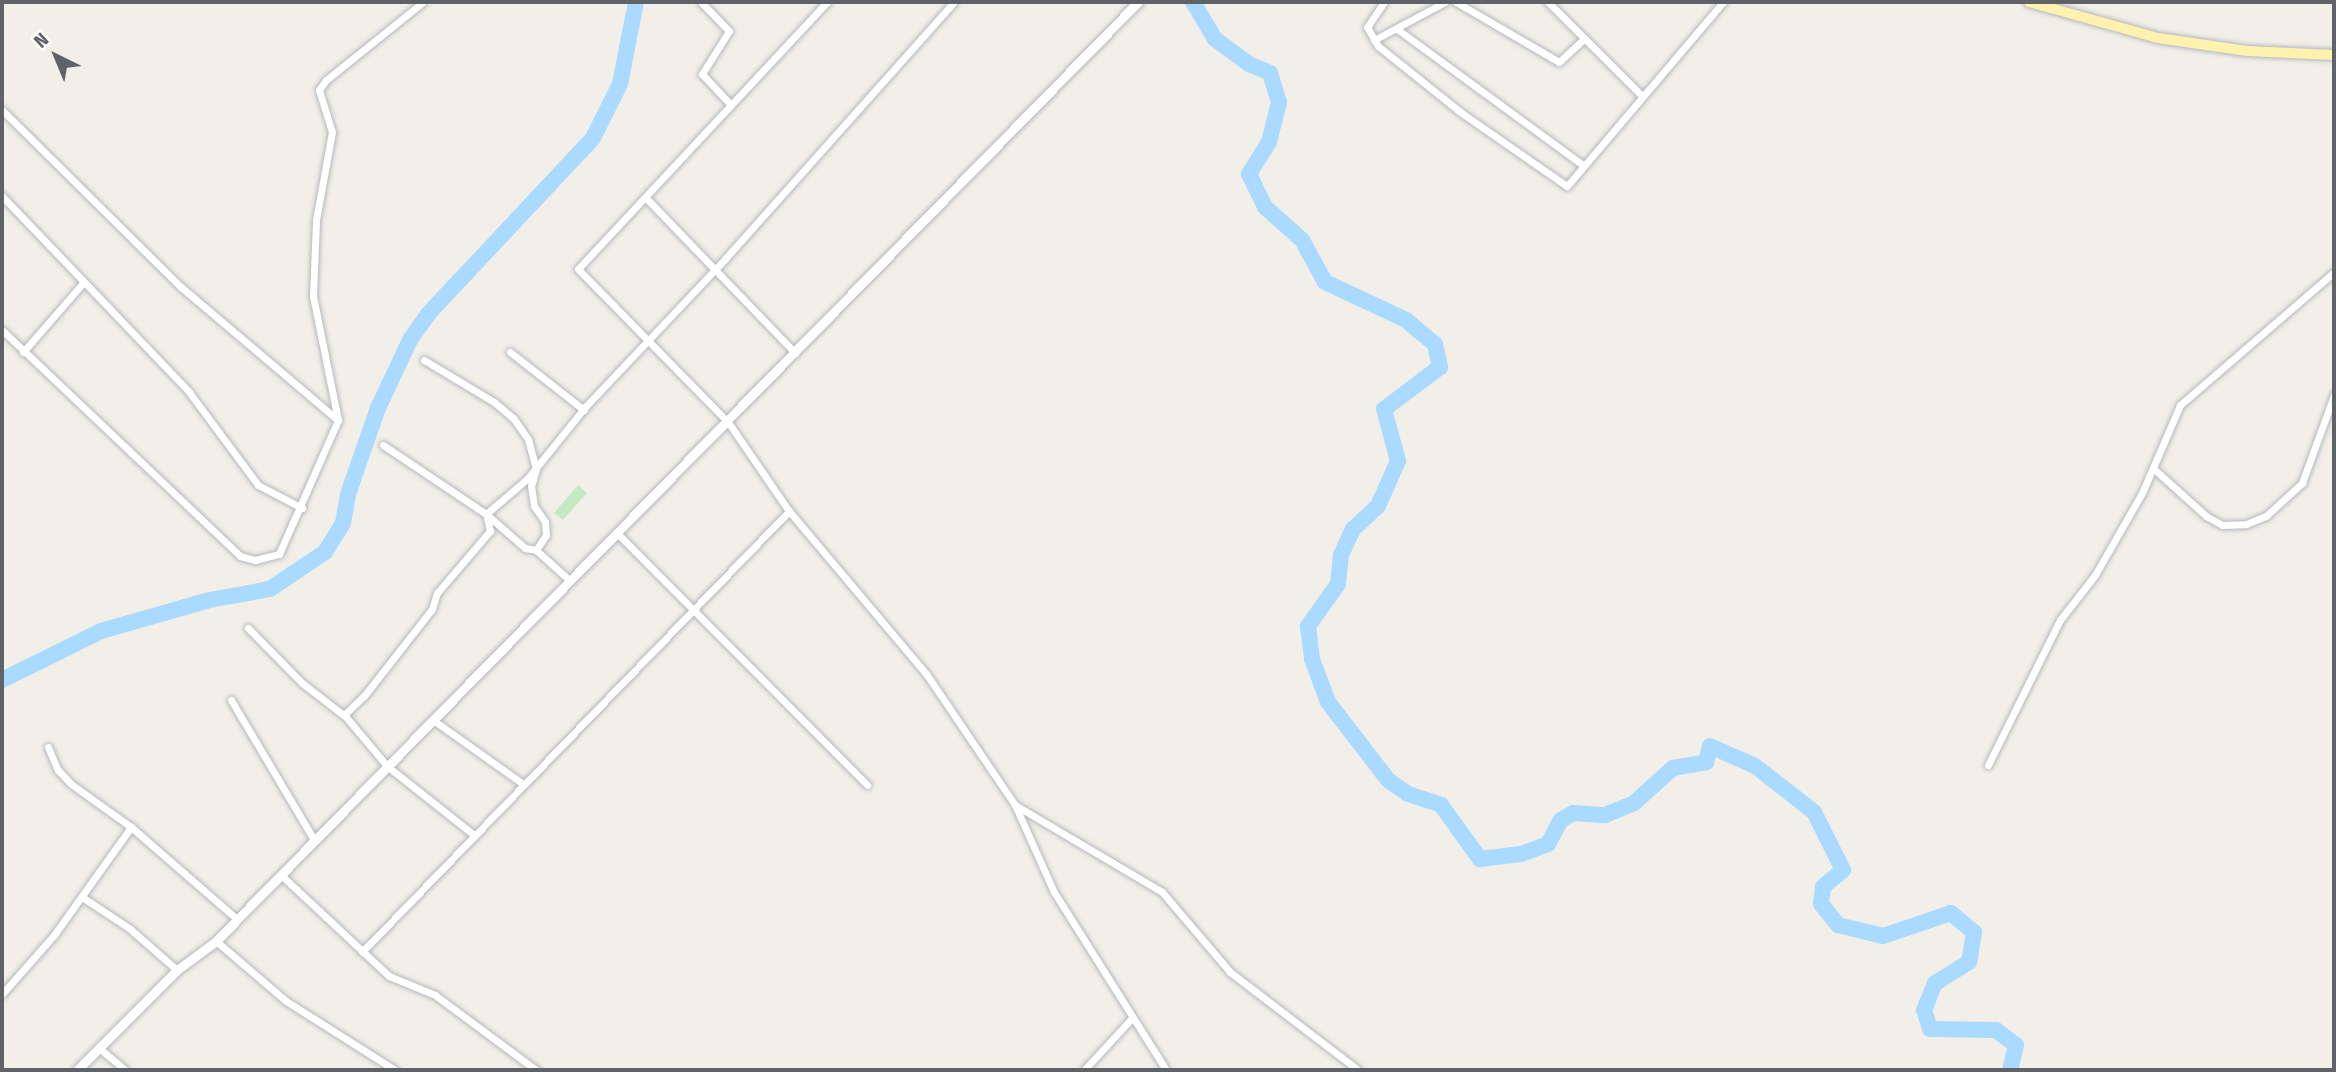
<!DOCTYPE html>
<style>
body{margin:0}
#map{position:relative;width:2336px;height:1072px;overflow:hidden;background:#f1efe8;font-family:"Fira Sans Condensed",sans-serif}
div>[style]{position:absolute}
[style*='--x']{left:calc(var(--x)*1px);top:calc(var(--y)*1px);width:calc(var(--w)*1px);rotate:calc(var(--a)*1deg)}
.green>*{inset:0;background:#c5e8c5}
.river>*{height:16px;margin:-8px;padding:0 8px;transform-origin:8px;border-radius:8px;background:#aadaff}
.roads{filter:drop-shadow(0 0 2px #b5b8bc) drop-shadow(0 0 2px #b5b8bc)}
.minor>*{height:7px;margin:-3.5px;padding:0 3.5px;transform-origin:3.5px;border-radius:3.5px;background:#fff}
.tertiary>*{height:9px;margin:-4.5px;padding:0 4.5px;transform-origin:4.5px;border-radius:4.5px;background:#fff}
.primary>*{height:10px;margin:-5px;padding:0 5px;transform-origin:5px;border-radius:5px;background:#fff2af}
span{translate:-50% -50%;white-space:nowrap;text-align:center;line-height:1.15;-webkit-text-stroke:6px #fff;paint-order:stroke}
.frame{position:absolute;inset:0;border:4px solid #5f6368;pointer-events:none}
.north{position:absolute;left:21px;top:21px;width:70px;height:70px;-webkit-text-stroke:5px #fff;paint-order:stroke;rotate:317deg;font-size:19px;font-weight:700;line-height:28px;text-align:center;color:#5f6368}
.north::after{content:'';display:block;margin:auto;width:24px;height:32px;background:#5f6368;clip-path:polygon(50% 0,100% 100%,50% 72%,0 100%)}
</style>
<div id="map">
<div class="green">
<div style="clip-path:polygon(578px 485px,587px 493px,563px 520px,554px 513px)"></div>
</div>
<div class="river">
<div style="--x:1193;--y:2;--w:43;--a:59.3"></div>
<div style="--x:1215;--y:39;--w:42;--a:36.3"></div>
<div style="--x:1249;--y:64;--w:23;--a:23"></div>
<div style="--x:1270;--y:73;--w:30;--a:73"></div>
<div style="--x:1279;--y:102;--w:41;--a:104"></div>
<div style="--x:1269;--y:142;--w:38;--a:122"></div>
<div style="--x:1249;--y:174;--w:37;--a:64"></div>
<div style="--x:1265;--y:207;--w:50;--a:41.7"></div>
<div style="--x:1302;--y:240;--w:48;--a:61.3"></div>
<div style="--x:1325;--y:282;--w:89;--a:25.1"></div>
<div style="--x:1406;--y:320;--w:38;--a:40"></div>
<div style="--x:1435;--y:344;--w:24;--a:78"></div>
<div style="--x:1440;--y:367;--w:70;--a:143.1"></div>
<div style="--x:1384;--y:409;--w:54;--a:74.9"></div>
<div style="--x:1398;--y:461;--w:49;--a:114"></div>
<div style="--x:1378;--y:506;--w:34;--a:137"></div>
<div style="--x:1353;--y:529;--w:29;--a:115"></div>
<div style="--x:1341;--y:555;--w:29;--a:96"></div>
<div style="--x:1338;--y:584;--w:52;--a:125.5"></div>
<div style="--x:1308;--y:626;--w:33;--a:83"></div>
<div style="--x:1312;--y:659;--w:46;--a:69.6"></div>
<div style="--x:1328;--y:702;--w:98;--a:52.4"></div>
<div style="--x:1388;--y:780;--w:24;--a:35"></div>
<div style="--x:1408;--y:794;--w:35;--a:18"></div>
<div style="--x:1441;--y:805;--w:67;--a:54.2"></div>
<div style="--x:1480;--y:859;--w:41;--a:-7"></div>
<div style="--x:1521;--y:854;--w:29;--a:-20"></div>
<div style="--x:1548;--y:844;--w:27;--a:-62"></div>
<div style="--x:1561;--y:820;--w:14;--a:-30"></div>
<div style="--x:1573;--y:813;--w:32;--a:4"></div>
<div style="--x:1605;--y:815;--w:31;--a:-22"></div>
<div style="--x:1634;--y:803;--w:52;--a:-41.9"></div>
<div style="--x:1673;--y:768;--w:34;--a:-10"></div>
<div style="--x:1706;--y:762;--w:16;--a:-76"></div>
<div style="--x:1710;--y:746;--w:49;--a:24"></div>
<div style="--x:1755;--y:766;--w:75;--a:37.9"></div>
<div style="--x:1814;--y:812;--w:65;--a:63.4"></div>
<div style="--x:1843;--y:870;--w:26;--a:140"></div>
<div style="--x:1823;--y:887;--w:17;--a:97"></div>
<div style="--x:1821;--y:904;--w:27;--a:51"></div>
<div style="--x:1838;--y:925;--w:46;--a:13.7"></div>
<div style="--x:1883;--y:936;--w:72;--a:-18.7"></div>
<div style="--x:1951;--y:913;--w:30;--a:40"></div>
<div style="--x:1974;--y:932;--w:30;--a:99"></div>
<div style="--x:1969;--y:962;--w:40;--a:148"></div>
<div style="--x:1935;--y:983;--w:29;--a:112"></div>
<div style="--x:1924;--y:1010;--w:20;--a:72"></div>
<div style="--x:1930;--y:1029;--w:66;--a:0.9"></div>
<div style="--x:1996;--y:1030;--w:25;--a:37"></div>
<div style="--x:2016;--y:1045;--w:26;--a:103"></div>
<div style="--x:2;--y:680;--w:110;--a:-26.3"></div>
<div style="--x:101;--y:631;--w:113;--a:-15.9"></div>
<div style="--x:210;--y:600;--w:61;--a:-10.4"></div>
<div style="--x:270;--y:589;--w:66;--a:-33.9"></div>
<div style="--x:325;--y:552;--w:34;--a:-58"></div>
<div style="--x:343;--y:523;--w:29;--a:-80"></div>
<div style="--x:348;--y:494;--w:91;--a:-70.8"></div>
<div style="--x:378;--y:408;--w:75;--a:-64.8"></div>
<div style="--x:410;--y:340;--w:32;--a:-55"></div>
<div style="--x:428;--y:314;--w:241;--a:-46.8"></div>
<div style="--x:593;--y:138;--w:60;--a:-63.4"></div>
<div style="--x:620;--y:84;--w:84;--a:-79"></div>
</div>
<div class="roads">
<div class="minor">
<div style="--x:701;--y:2;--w:40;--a:46"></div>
<div style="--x:729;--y:31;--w:51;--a:122.1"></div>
<div style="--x:702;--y:74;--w:41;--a:47"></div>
<div style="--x:827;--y:2;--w:365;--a:133"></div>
<div style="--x:578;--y:269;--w:214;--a:45.6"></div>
<div style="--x:728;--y:422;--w:108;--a:55.6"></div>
<div style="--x:789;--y:511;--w:214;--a:49.9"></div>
<div style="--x:927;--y:675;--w:157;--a:55.9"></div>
<div style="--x:1015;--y:805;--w:95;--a:65.9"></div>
<div style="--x:1054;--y:892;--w:210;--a:57.8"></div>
<div style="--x:1384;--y:2;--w:30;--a:124"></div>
<div style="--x:1367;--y:27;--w:22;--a:60"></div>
<div style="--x:1378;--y:46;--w:104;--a:38.7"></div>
<div style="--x:1459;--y:111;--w:131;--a:34.8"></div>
<div style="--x:1567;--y:186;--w:241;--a:-49.7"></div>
<div style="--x:1456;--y:2;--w:119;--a:30.2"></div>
<div style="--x:1559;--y:62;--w:35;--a:-43"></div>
<div style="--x:1548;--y:2;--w:132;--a:45"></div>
<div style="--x:1397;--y:29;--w:230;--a:36.2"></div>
<div style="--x:1374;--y:40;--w:81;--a:-28.2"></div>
<div style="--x:2;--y:110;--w:252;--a:44.7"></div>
<div style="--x:181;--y:287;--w:206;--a:40.3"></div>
<div style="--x:2;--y:196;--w:271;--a:46.3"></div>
<div style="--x:189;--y:392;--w:116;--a:53.4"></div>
<div style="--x:258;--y:485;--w:50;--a:27.6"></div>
<div style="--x:647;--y:199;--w:214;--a:46.1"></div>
<div style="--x:2;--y:330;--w:328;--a:43.5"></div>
<div style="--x:240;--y:556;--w:16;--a:15"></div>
<div style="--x:255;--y:560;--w:25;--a:-14"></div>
<div style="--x:279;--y:554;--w:146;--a:-66.2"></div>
<div style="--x:338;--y:420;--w:126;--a:-101.4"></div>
<div style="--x:313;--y:296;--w:76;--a:-87.7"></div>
<div style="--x:316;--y:220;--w:89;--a:-79.7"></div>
<div style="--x:332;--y:132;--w:44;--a:-107.2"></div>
<div style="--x:319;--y:90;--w:12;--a:-55"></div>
<div style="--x:326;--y:80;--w:124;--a:-38.8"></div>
<div style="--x:23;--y:352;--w:91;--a:-49"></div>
<div style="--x:510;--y:352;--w:94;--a:38.1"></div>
<div style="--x:424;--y:360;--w:82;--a:31"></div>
<div style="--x:494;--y:402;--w:26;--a:40"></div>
<div style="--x:514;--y:419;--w:24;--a:55"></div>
<div style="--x:528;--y:439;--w:31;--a:75"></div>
<div style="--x:536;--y:469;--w:18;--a:106"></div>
<div style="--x:531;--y:486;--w:20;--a:81"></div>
<div style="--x:534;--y:506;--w:19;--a:55"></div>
<div style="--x:545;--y:522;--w:13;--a:86"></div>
<div style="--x:546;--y:535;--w:18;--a:124"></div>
<div style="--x:383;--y:445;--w:124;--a:33.8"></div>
<div style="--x:486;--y:514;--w:52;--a:41.1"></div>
<div style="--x:525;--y:548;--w:11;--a:10"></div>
<div style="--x:536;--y:550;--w:42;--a:42.1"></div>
<div style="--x:2154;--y:469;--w:70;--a:42.1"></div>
<div style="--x:2206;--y:516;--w:18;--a:29"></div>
<div style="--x:2222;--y:525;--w:24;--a:-2"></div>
<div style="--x:2246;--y:524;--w:22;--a:-22"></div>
<div style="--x:2266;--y:516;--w:49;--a:-42.5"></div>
<div style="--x:2302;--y:483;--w:94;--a:-70"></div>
<div style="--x:617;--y:533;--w:355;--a:45.2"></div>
<div style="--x:248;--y:628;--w:77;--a:45.5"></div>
<div style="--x:302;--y:683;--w:56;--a:37.7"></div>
<div style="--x:346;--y:717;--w:64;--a:50.1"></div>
<div style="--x:387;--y:766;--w:111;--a:38.4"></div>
<div style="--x:231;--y:700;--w:163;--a:59.3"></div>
<div style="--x:344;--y:715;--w:28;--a:-44"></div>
<div style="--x:364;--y:696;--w:110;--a:-52"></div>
<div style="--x:432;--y:609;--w:17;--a:-73"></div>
<div style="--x:437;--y:593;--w:82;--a:-49.5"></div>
<div style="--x:490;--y:531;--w:17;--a:-103"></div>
<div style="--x:486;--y:514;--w:54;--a:-40.5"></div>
<div style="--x:527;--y:479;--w:94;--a:-51.1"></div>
<div style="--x:586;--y:406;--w:201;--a:-46.6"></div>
<div style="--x:724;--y:260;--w:346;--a:-48.3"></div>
<div style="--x:433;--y:720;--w:110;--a:35.4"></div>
<div style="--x:48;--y:747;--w:25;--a:67"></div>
<div style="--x:58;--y:770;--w:19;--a:47"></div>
<div style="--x:71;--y:784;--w:74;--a:35.6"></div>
<div style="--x:131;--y:827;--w:140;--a:41"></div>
<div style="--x:1988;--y:765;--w:162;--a:-63.6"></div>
<div style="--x:2060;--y:620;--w:57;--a:-52.1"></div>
<div style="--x:2095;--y:575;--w:95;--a:-60.2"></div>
<div style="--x:2142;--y:493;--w:96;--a:-66.6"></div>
<div style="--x:2180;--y:405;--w:203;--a:-40.8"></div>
<div style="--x:1015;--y:805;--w:171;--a:30.6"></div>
<div style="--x:1162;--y:892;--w:105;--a:49.6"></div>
<div style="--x:1230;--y:972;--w:161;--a:37.4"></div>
<div style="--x:281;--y:875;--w:148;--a:43.1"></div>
<div style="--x:389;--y:976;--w:50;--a:22.4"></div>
<div style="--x:435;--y:995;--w:126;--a:36.6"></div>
<div style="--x:82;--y:897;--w:56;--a:33.4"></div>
<div style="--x:129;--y:928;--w:64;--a:41.2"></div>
<div style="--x:216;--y:941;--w:92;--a:40.6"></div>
<div style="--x:286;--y:1001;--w:129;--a:32.3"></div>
<div style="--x:362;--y:952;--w:614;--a:-45.92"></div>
<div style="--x:2;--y:994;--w:79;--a:-48.6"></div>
<div style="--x:54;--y:935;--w:133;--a:-54.5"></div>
<div style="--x:99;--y:1048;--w:34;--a:40"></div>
<div style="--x:1084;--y:1070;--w:71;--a:-47.3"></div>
</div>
<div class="tertiary">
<div style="--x:77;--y:1070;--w:141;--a:-45"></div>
<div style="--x:177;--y:970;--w:49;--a:-36.6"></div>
<div style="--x:216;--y:941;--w:1316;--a:-45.52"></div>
</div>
<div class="primary">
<div style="--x:2029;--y:2;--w:134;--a:15.6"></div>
<div style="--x:2158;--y:38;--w:90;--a:8.3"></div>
<div style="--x:2247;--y:51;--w:87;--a:2.6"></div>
</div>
</div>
<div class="frame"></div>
<div class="north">N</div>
</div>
